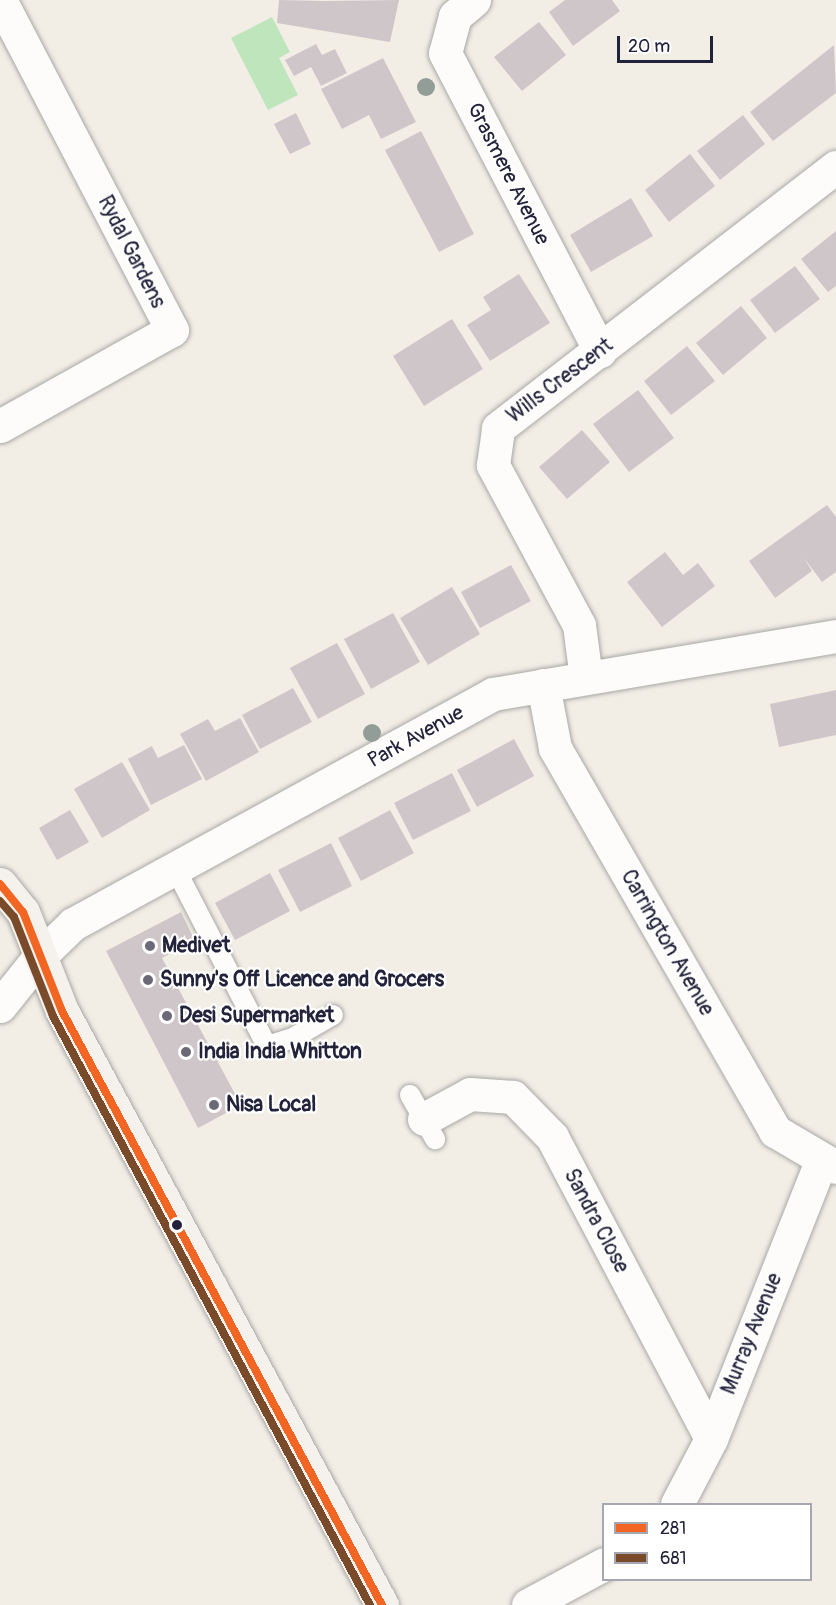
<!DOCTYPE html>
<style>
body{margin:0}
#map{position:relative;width:836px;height:1605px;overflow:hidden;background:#f2eee6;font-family:Pangolin,sans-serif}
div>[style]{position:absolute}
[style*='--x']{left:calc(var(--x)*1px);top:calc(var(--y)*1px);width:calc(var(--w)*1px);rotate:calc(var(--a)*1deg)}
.green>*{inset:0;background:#bee5bc}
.building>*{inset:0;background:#cfc6ca}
.roads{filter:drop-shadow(0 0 2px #aaa8a6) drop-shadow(0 0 2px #aaa8a6)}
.service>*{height:20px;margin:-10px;padding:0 10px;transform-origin:10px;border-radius:10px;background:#fdfcfb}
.minor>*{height:33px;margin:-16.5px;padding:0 16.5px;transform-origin:16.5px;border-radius:16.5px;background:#fdfcfb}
.tertiary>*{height:33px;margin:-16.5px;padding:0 16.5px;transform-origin:16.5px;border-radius:16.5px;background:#fdfcfb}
.secondary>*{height:33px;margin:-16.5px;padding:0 16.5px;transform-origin:16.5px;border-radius:16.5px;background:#f5f2ed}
.bus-1>*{height:8px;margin:-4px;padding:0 4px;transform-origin:4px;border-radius:4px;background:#f26522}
.bus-2>*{height:8px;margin:-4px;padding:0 4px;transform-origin:4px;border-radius:4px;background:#7a4b2a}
.trees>*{width:18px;height:18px;margin:-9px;border-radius:50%;background:#929d97}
.dots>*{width:16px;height:16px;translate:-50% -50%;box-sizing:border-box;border:3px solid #fff;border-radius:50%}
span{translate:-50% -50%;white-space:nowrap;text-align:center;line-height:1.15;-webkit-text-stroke:4.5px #fff;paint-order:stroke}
.street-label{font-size:21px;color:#22223b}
.poi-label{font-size:21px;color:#22223b;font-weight:700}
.left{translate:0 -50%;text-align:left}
.legend{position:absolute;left:602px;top:1503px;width:210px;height:78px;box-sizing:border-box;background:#fff;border:2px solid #a7a7b1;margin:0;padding:8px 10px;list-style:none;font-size:18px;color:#22223b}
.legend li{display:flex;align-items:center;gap:12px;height:30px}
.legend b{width:30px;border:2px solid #a7a7b1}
.scale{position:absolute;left:617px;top:36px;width:96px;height:27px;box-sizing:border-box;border:3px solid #22223b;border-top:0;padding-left:8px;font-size:18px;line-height:21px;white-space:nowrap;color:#22223b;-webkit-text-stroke:4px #fff;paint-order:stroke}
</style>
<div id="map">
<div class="green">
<div style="clip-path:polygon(272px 17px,290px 52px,279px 58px,298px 95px,268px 110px,231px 38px)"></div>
</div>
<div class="building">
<div style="clip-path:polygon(279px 0,325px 1px,399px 0,390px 42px,277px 23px)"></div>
<div style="clip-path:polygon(565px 0,612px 0,620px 11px,573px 46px,549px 12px)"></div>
<div style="clip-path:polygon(539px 22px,566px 55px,522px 91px,494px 57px)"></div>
<div style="clip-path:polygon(316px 44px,322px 55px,335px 49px,347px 73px,321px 86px,311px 67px,294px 76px,285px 60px)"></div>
<div style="clip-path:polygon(834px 45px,836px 93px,773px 141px,750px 112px)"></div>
<div style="clip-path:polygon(383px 58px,416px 122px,381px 139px,369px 115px,342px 129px,321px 89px)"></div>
<div style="clip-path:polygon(296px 113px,311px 144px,290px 154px,274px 124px)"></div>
<div style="clip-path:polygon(743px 115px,765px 144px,720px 180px,697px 151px)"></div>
<div style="clip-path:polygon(421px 131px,474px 234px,439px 252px,385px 150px)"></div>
<div style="clip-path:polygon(690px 154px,715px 186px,669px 222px,645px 190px)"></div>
<div style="clip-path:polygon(631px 198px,653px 236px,591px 272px,570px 235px)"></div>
<div style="clip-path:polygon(836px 231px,836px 286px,828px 292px,801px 259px)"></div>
<div style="clip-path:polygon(795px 266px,820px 299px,775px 333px,750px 300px)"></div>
<div style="clip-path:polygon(519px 274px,550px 323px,490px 361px,467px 325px,491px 310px,483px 297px)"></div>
<div style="clip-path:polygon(741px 306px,767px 338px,723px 375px,696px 343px)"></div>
<div style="clip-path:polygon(452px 319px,483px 369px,424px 406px,393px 356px)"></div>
<div style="clip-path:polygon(687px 346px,715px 381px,671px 415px,644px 381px)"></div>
<div style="clip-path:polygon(638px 390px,674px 438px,629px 472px,593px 424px)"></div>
<div style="clip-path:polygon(582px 430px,610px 462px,567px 499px,539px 467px)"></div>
<div style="clip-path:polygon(827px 505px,836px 517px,836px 572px,822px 582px,804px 558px,812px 571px,775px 598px,749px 561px)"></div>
<div style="clip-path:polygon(665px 552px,683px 575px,698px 563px,715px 586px,662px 627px,627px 582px)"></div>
<div style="clip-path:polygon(511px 565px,531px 601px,480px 628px,461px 592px)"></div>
<div style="clip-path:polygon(452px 587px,480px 634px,428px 665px,400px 618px)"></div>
<div style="clip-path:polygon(393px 613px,420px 662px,371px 689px,344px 639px)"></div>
<div style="clip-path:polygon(337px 643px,365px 694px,318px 719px,290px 668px)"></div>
<div style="clip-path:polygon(293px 688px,312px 722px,260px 749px,242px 715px)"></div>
<div style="clip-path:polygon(836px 690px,836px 735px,779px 747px,770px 704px)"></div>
<div style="clip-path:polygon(240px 718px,259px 752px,206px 781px,180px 734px,208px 719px,215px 731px)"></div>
<div style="clip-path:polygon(514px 739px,534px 776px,477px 807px,457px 770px)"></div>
<div style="clip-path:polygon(184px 745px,202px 779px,151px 805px,128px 759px,152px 746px,158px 758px)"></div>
<div style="clip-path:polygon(122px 762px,150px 810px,102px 838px,74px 789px)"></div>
<div style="clip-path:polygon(452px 773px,471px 811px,413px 840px,394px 803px)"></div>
<div style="clip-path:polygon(70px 810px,89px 842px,57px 860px,39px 828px)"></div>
<div style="clip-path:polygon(390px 810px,414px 853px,361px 881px,338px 838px)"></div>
<div style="clip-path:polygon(331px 843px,352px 886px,300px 912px,278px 870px)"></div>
<div style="clip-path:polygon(270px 873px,290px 911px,235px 940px,215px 903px)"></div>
<div style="clip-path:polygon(181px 912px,195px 941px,162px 958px,241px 1105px,198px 1128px,106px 951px)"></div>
</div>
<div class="roads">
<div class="service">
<div style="--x:176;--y:870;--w:198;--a:62.7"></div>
<div style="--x:267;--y:1046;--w:27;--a:-17"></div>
<div style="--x:293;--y:1038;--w:46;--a:-29.9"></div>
<div style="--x:410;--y:1095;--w:51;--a:60.4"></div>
</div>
<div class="minor">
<div style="--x:474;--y:0;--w:25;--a:140"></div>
<div style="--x:455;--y:16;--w:38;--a:105"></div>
<div style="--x:445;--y:53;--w:336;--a:62.5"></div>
<div style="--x:0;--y:426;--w:197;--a:-29.2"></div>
<div style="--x:172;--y:330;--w:372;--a:-117.5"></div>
<div style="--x:586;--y:678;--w:53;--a:-97.5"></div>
<div style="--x:579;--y:625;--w:182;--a:-118.3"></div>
<div style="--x:493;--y:465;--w:37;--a:-82"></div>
<div style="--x:498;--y:428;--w:427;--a:-37.7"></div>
<div style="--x:543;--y:685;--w:64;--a:79.2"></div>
<div style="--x:555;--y:748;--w:442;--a:60.1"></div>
<div style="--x:775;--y:1131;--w:71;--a:30.5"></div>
<div style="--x:40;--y:956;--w:46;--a:-44.1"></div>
<div style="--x:73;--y:924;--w:479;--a:-28.7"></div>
<div style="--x:493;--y:694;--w:348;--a:-9.6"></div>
<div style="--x:424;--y:1119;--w:52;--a:-28.5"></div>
<div style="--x:470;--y:1094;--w:43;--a:4"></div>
<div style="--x:513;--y:1097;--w:56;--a:45.7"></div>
<div style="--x:552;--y:1137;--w:341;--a:62.2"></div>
<div style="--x:677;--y:1504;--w:73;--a:-62.4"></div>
<div style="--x:711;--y:1439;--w:299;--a:-68.4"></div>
<div style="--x:528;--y:1605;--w:86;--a:-28.3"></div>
</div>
<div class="tertiary">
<div style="--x:0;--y:1006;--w:64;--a:-51.3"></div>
</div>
<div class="secondary">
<div style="--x:0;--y:884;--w:36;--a:51"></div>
<div style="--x:23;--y:912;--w:106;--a:68.5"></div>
<div style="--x:62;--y:1011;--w:675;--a:61.69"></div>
</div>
</div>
<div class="bus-1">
<div style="--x:0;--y:884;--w:36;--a:51"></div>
<div style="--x:23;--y:912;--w:106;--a:68.5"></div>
<div style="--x:62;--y:1011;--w:675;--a:61.69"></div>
</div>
<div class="bus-2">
<div style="--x:0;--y:901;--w:21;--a:49"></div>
<div style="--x:14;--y:917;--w:106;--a:68.5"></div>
<div style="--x:53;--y:1016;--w:669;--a:61.71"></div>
</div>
<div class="trees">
<div style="left:426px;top:87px"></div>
<div style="left:372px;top:733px"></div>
</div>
<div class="dots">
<div style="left:150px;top:946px;background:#6b6977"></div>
<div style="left:148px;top:980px;background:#6b6977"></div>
<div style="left:167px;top:1016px;background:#6b6977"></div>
<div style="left:186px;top:1052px;background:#6b6977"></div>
<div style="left:214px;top:1105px;background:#6b6977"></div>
<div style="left:177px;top:1225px;background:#22223b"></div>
</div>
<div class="street-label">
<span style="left:508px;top:174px;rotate:63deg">Grasmere Avenue</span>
<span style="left:131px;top:252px;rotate:63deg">Rydal Gardens</span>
<span style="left:560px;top:381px;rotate:-37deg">Wills Crescent</span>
<span style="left:416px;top:737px;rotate:-29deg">Park Avenue</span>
<span style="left:667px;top:943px;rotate:60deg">Carrington Avenue</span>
<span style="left:596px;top:1221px;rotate:62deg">Sandra Close</span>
<span style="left:752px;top:1334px;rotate:-68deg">Murray Avenue</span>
</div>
<div class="poi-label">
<span class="left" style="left:162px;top:946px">Medivet</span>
<span class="left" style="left:160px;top:980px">Sunny's Off Licence and Grocers</span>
<span class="left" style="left:179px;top:1016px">Desi Supermarket</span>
<span class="left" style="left:198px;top:1052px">India India Whitton</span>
<span class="left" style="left:226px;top:1105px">Nisa Local</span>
</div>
<ul class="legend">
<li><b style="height:8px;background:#f26522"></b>281</li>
<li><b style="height:8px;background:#7a4b2a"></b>681</li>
</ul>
<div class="scale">20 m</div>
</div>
